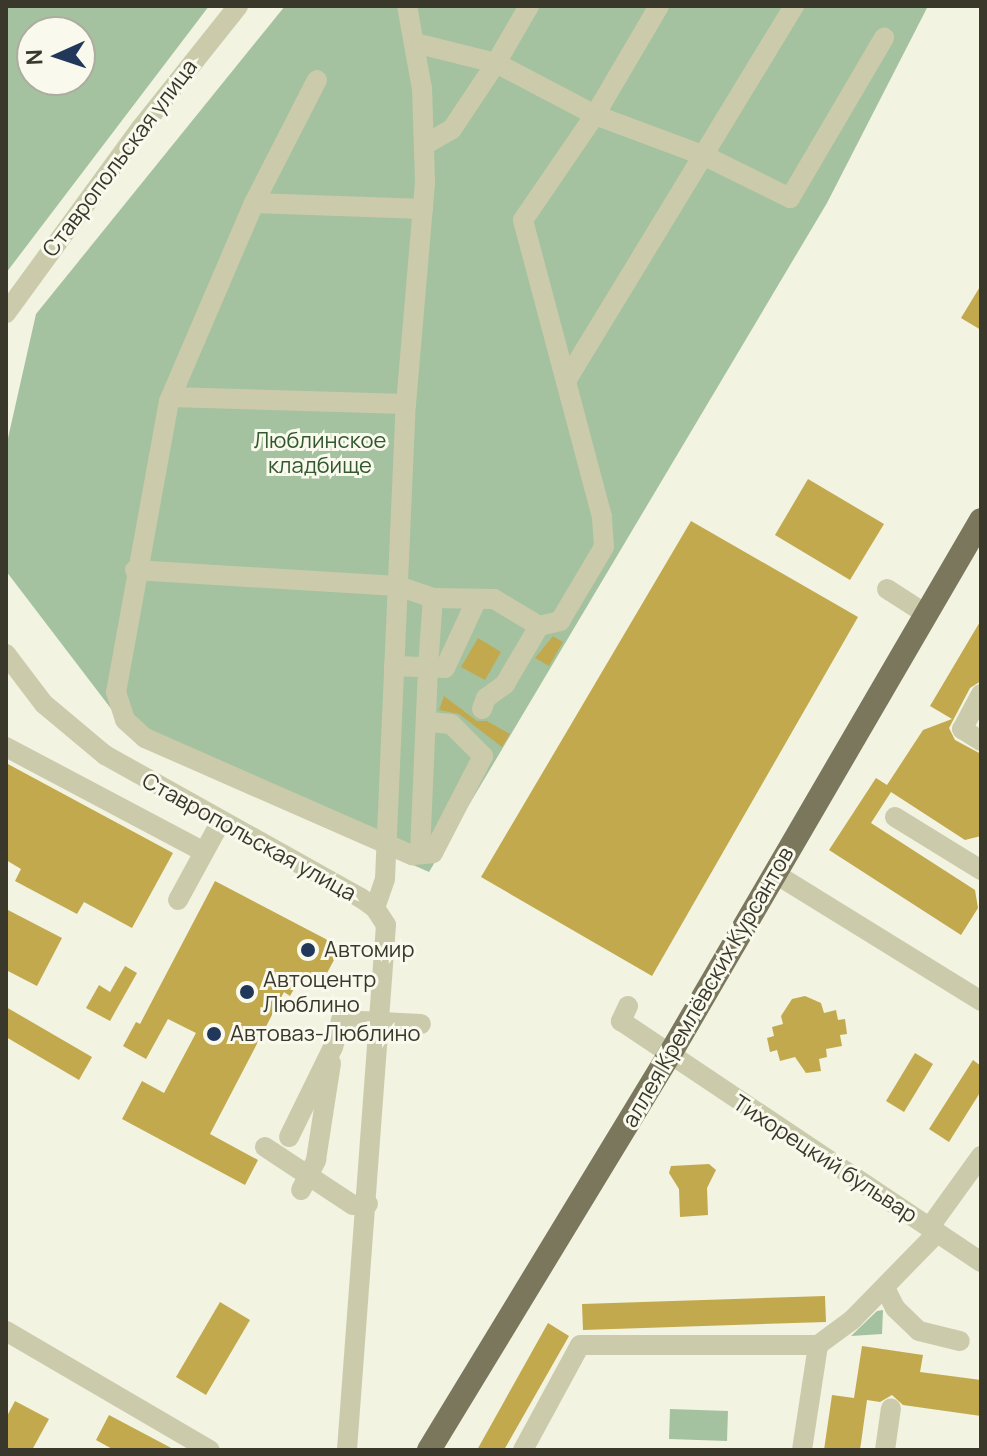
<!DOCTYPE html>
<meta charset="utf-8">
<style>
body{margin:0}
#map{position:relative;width:987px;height:1456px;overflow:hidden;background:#f2f3e1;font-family:Manrope,sans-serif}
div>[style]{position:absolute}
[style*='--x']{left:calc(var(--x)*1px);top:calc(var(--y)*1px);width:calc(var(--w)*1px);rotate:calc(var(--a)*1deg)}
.green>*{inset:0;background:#a5c2a0}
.building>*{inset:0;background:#c3a94e}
.minor>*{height:20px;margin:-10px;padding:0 10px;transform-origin:10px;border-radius:10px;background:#cbcbac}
.major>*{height:24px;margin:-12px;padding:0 12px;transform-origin:12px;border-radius:12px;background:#7b775d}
.dots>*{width:22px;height:22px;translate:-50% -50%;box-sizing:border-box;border:4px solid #f9faed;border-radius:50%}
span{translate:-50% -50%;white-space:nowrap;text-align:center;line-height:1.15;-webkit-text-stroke:6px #f9faed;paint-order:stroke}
.street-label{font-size:22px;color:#3a372b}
.park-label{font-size:22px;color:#33582f}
.poi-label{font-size:22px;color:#3a372b}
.left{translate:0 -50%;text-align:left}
.frame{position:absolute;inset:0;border:8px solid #3a372b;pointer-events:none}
.north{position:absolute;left:16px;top:16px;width:80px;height:80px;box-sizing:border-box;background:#f9faed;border:2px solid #adac9f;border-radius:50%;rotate:267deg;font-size:22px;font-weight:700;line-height:32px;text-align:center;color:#3a372b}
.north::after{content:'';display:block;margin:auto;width:28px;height:36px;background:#21385b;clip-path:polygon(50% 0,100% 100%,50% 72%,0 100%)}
</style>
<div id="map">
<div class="green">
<div style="clip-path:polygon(evenodd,6px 6px,209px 6px,6px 273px,6px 6px,32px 32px,80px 32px,80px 80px,32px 80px,32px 32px)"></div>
<div style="clip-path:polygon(285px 6px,928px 6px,827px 203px,429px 872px,138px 744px,6px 571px,6px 447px,36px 314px)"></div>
<div style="clip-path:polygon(883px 1310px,882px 1334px,851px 1336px,877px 1311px)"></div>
<div style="clip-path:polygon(670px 1409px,728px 1411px,727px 1441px,669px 1439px)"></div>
</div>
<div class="building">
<div style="clip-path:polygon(981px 285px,981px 330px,961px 318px)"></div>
<div style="clip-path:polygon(808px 479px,884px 524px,850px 580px,775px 535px)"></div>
<div style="clip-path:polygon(691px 521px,858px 617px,652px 976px,481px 877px)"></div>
<div style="clip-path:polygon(981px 620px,981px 681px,970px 688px,949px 728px,955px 740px,981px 754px,981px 836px,965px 840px,891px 792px,871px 823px,975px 890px,978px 908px,961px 935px,829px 850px,876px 778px,887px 785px,923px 730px,952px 719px,930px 706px)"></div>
<div style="clip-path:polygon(553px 636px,563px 642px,549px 666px,535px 658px)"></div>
<div style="clip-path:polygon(478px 638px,501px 652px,485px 680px,461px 667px)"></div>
<div style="clip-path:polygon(444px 696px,477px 721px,487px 721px,510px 734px,502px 747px,459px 714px,439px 710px)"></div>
<div style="clip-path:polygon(6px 763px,173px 853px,132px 928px,84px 902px,77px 914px,15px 881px,21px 869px,6px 860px)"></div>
<div style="clip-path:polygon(215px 881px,341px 947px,320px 986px,301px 976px,290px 996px,284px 992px,210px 1134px,258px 1160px,245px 1185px,122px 1119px,142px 1081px,164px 1093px,196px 1033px,168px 1019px,146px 1059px,123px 1046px,136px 1022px,140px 1024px)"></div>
<div style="clip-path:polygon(6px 909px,62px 938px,37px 986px,6px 970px)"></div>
<div style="clip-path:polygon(125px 966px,137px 973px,110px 1021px,86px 1008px,99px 985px,110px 992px)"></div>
<div style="clip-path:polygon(805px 996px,821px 1003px,824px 1013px,836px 1010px,838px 1020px,845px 1019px,847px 1034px,840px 1035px,842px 1046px,826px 1049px,827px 1057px,819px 1059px,821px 1071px,806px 1073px,795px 1057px,780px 1061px,777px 1050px,770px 1052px,767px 1038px,774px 1036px,772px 1027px,783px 1024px,781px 1016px,792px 999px)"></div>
<div style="clip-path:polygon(6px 1007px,92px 1057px,79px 1080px,6px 1037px)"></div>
<div style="clip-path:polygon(915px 1053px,933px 1064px,904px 1112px,886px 1101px)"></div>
<div style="clip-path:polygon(973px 1060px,981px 1066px,981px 1091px,949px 1142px,929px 1129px)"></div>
<div style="clip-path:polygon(709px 1164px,716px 1170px,707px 1188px,708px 1215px,680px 1217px,679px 1189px,669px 1173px,671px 1166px)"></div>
<div style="clip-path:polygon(825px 1296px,826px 1322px,583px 1330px,582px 1304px)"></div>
<div style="clip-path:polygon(220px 1302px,250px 1320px,206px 1395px,176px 1377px)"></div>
<div style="clip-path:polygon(548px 1323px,569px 1336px,504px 1450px,477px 1450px)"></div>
<div style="clip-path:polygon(862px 1346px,923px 1355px,920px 1372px,981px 1380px,981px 1416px,903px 1405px,892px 1395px,880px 1402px,867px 1400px,860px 1450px,824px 1450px,832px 1395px,854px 1398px)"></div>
<div style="clip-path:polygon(15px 1401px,49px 1419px,32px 1450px,6px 1450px,6px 1418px)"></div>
<div style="clip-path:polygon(109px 1415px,175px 1450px,114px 1450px,96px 1440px)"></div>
</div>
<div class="minor">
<div style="--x:529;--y:6;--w:66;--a:120.1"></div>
<div style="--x:496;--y:63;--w:112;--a:27.7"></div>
<div style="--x:595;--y:115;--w:117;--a:20.4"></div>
<div style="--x:705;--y:156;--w:95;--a:26.3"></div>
<div style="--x:790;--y:198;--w:186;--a:-59.6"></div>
<div style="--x:415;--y:43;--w:83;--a:13.9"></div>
<div style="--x:496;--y:63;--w:79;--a:123.7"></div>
<div style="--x:452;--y:129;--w:30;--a:150"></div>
<div style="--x:254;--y:203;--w:138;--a:-62.9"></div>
<div style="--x:423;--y:209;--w:169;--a:-178"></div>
<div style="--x:254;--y:203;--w:215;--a:113.2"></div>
<div style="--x:169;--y:401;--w:296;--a:100.3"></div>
<div style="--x:116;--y:692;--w:29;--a:72"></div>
<div style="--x:125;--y:720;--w:27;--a:42"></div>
<div style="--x:145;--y:738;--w:292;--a:23.7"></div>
<div style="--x:412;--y:855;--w:21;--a:-5"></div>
<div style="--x:433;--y:853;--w:109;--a:-62.7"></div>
<div style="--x:483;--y:756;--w:45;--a:-135"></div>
<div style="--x:451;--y:724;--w:25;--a:-175"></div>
<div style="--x:6;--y:313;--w:229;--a:-53.9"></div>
<div style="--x:141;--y:128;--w:156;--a:-51.5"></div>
<div style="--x:566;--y:381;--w:439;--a:-58.7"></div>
<div style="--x:171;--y:397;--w:235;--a:1.7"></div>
<div style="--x:135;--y:570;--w:263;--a:3.5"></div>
<div style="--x:398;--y:586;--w:37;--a:19"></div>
<div style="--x:433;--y:598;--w:61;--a:0.9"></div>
<div style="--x:494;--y:599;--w:52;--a:31"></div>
<div style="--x:539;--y:626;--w:22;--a:-13"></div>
<div style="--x:560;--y:621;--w:86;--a:-59.3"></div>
<div style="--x:604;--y:547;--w:30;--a:-94"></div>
<div style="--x:602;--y:517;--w:307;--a:-104.9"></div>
<div style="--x:523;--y:220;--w:127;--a:-55.6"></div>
<div style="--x:595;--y:115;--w:126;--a:-59.6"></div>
<div style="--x:887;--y:589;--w:46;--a:32.7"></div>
<div style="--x:6;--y:654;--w:63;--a:52.8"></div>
<div style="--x:44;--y:704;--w:80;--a:39.9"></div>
<div style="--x:105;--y:755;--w:293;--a:29.2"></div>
<div style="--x:361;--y:898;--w:17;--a:36"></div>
<div style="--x:375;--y:908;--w:20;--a:57"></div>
<div style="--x:386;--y:925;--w:526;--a:94.25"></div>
<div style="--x:394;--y:666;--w:34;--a:2"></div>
<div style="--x:428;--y:667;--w:69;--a:-85.9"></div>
<div style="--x:981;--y:694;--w:40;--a:118"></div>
<div style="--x:962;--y:729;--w:22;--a:32"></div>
<div style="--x:482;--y:709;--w:12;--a:-70"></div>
<div style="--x:486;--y:698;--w:24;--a:-36"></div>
<div style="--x:505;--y:684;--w:67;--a:-59.6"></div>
<div style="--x:6;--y:747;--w:224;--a:27.9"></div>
<div style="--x:895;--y:817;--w:101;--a:31.6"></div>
<div style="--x:420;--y:852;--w:185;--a:-87.5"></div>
<div style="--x:428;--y:667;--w:17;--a:3"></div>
<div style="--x:445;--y:668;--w:76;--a:-65.1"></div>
<div style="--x:774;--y:873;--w:243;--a:31.7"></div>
<div style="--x:178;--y:900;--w:88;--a:-61.4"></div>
<div style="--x:375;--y:908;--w:31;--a:-71"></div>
<div style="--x:385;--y:879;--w:475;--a:-87.5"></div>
<div style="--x:406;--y:404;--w:223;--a:-85.1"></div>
<div style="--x:425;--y:182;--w:93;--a:-91.8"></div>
<div style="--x:422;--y:89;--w:84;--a:-100.2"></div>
<div style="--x:628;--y:1006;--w:17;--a:115"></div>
<div style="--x:621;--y:1021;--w:433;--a:33.8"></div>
<div style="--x:289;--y:1137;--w:100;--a:-63.9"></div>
<div style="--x:333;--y:1047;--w:28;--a:-73"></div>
<div style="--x:341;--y:1020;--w:80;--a:2.9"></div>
<div style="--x:265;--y:1147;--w:105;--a:33.4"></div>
<div style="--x:353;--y:1205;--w:15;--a:-4"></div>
<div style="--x:301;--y:1190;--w:34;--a:-63"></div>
<div style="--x:316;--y:1160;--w:98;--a:-81.2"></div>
<div style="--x:929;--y:1228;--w:89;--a:-54.2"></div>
<div style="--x:885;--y:1288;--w:22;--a:63"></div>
<div style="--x:895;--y:1308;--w:33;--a:44"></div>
<div style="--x:919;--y:1331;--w:42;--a:13.7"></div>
<div style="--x:6;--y:1331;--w:236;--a:30.3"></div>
<div style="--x:523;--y:1450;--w:119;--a:-61.5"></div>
<div style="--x:580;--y:1345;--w:238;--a:0"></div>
<div style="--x:818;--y:1345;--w:42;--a:-36.3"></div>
<div style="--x:852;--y:1320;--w:122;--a:-45.7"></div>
<div style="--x:802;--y:1450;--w:106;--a:-81.3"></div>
<div style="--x:885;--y:1450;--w:42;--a:-81.9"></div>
</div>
<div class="major">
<div style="--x:429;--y:1450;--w:464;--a:-58.7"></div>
<div style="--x:670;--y:1054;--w:618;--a:-59.78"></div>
</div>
<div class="dots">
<div style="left:308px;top:950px;background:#21385b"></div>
<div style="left:247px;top:992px;background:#21385b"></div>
<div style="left:214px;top:1034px;background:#21385b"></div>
</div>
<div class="street-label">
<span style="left:120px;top:158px;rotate:-53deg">Ставропольская улица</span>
<span style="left:249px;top:837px;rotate:29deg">Ставропольская улица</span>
<span style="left:708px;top:987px;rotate:-60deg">аллея Кремлёвских Курсантов</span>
<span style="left:825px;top:1159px;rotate:33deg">Тихорецкий бульвар</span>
</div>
<div class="park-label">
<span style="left:320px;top:453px">Люблинское<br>кладбище</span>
</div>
<div class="poi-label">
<span class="left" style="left:324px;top:950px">Автомир</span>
<span class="left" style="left:263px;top:992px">Автоцентр<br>Люблино</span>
<span class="left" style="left:230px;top:1034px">Автоваз-Люблино</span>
</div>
<div class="frame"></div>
<div class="north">N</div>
</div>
